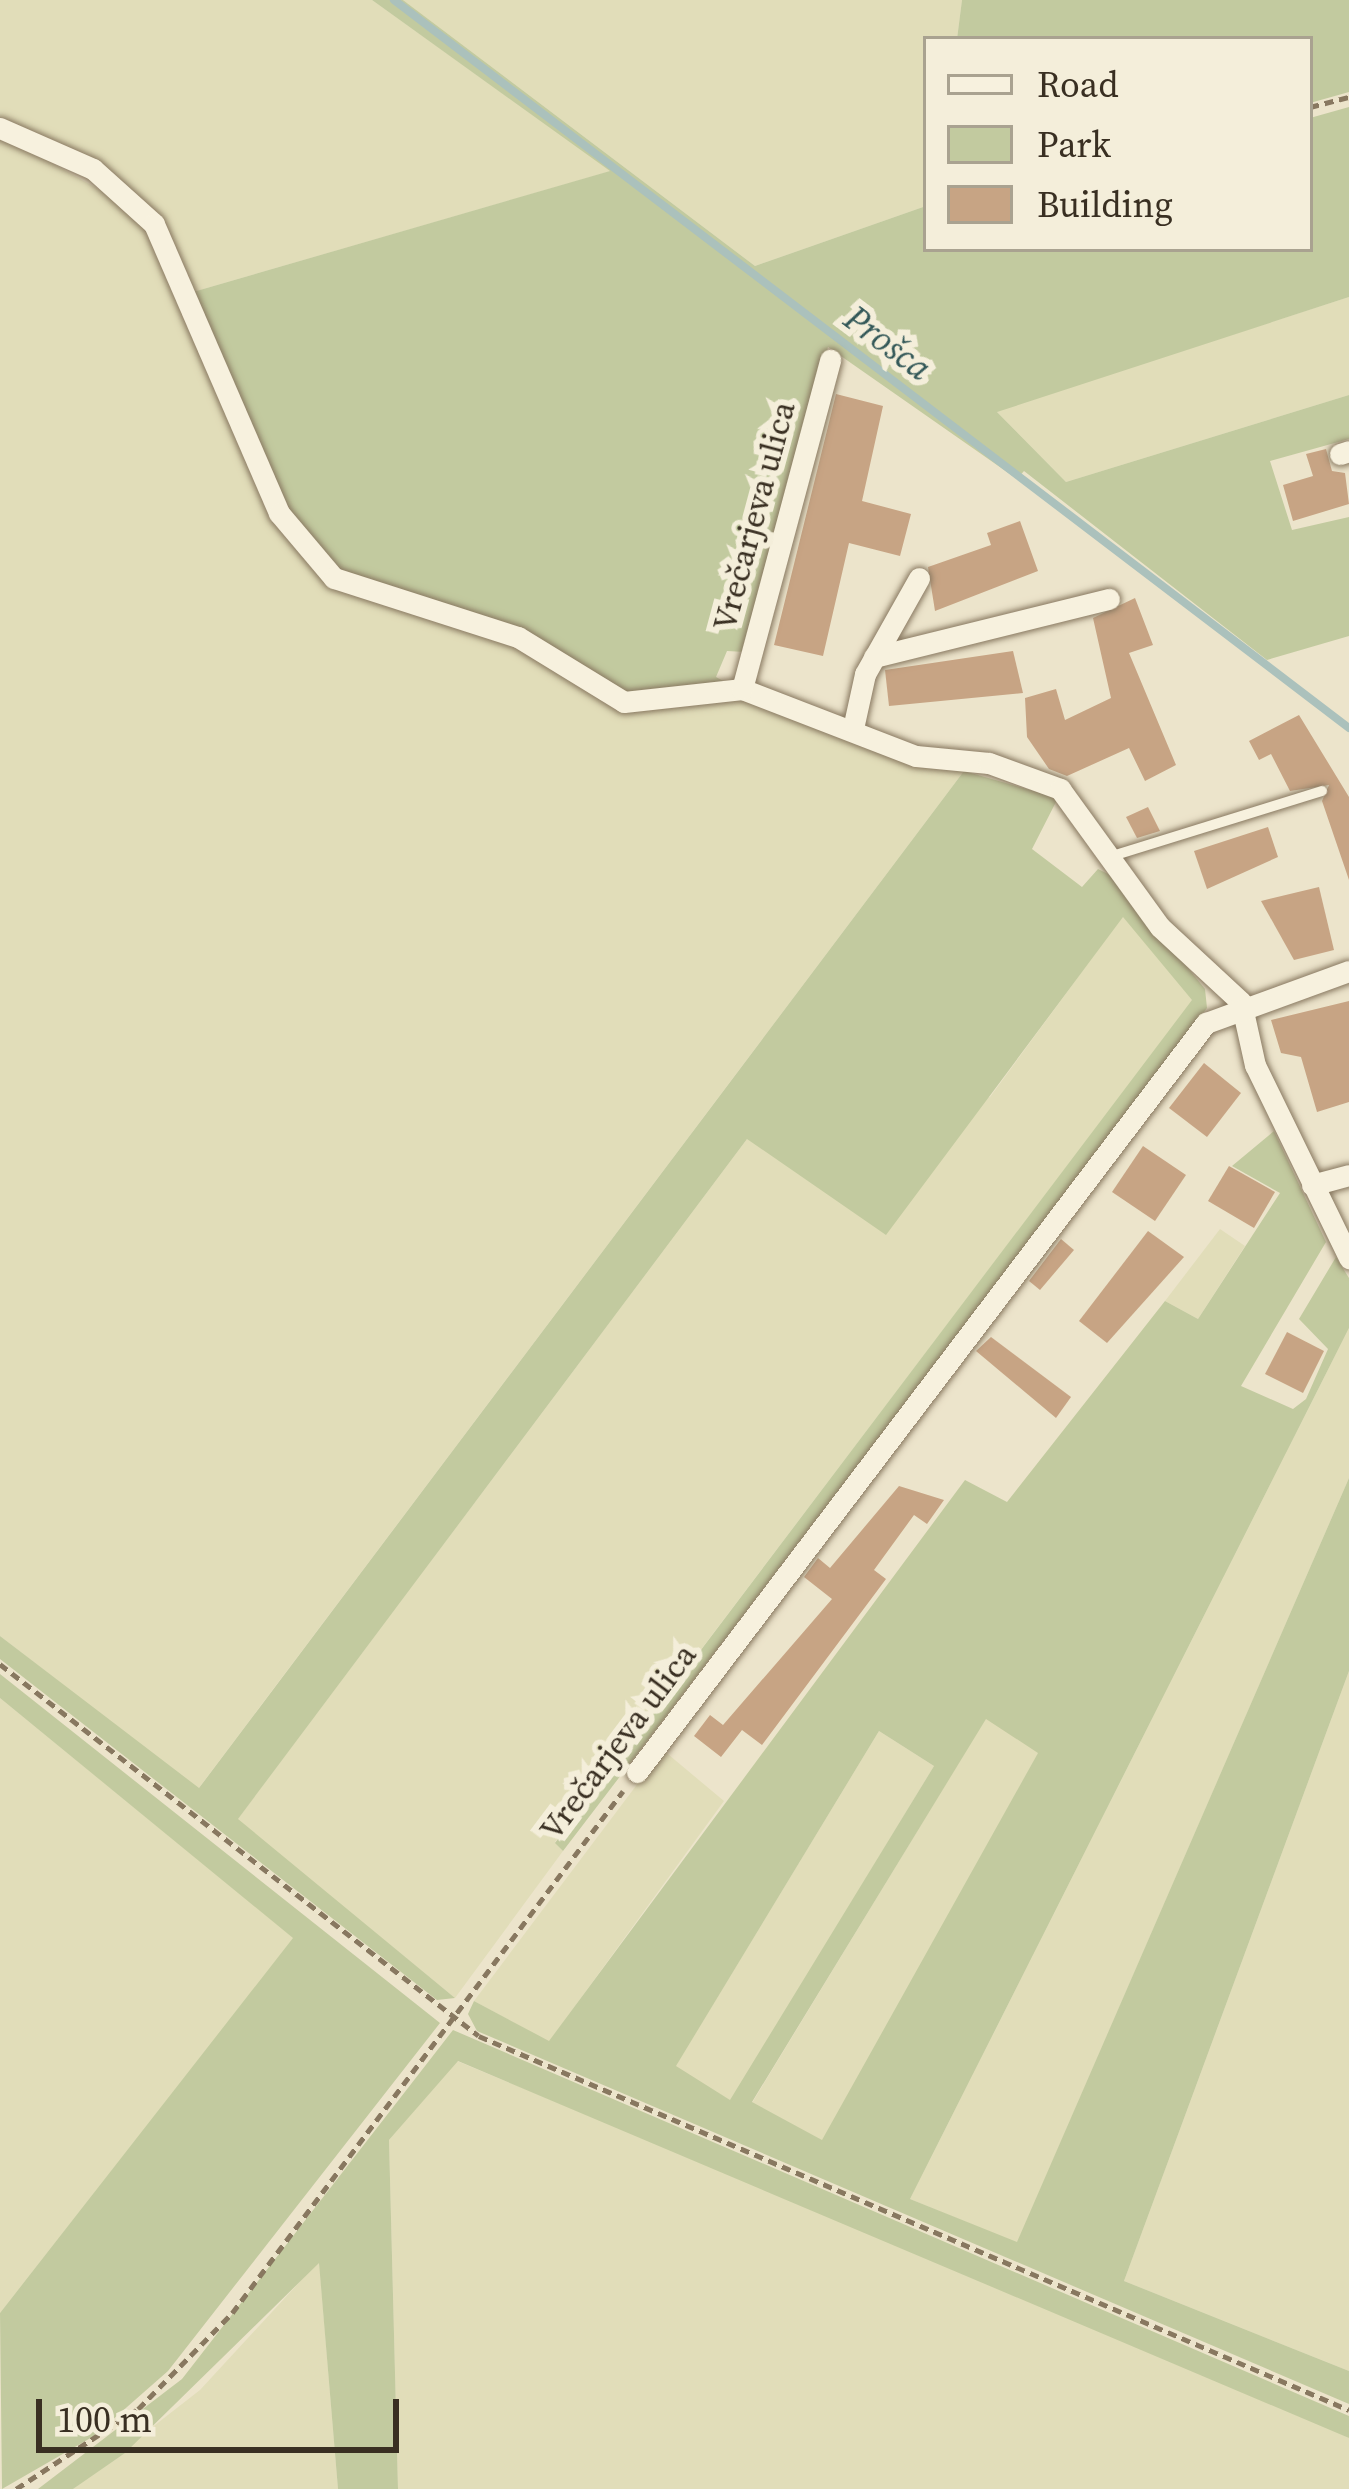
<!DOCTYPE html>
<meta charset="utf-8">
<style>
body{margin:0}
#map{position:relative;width:1349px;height:2489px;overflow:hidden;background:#ece4cb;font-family:"Source Serif 4",serif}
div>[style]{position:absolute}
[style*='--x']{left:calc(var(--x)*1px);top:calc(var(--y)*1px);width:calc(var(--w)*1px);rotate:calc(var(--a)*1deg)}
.farmland>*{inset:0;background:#e1ddb9}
.green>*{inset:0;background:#c2ca9f}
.stream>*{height:8px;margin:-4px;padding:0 4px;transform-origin:4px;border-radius:4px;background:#abc1bc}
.building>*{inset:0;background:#c7a484}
.path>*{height:4.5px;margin-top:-2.25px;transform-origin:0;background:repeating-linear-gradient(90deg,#887860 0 9px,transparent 0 15px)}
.roads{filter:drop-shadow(0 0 3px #887860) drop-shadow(0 0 3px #887860)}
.lane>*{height:10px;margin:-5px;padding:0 5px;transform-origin:5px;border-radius:5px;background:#f7f1de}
.street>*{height:21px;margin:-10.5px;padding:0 10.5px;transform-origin:10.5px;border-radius:10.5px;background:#f7f1de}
span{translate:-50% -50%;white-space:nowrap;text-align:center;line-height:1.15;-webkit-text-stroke:12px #f4eeda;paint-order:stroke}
.street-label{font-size:33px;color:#392f22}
.water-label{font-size:36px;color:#335858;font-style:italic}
.legend{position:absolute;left:923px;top:36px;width:390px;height:216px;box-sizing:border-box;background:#f4eeda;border:3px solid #a9a290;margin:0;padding:15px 21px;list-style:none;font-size:36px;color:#392f22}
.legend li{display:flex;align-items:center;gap:24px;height:60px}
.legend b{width:60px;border:3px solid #a9a290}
.scale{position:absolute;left:36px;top:2399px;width:363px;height:54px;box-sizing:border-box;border:6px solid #392f22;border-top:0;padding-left:15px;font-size:36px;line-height:42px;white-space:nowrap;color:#392f22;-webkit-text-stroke:9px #f4eeda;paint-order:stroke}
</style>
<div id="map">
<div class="farmland">
<div style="clip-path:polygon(0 0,372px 0,611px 171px,193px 292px,137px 194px,0 122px)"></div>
<div style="clip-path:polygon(403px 0,962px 0,957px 39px,926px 39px,926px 206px,755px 266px)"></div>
<div style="clip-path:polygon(0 134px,139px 212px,286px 538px,339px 587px,494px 633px,626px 709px,742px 697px,964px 771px,198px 1789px,0 1636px)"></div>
<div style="clip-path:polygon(1349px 297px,1349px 395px,1066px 482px,996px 411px)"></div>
<div style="clip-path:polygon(1123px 916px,1193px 1000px,555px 1842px,563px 1851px,455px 1998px,237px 1820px,747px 1139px,990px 1097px)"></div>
<div style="clip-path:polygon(1220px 1229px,1245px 1246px,1198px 1319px,1165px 1301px)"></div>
<div style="clip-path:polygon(1349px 1328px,1349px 1478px,1017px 2243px,910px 2199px)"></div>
<div style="clip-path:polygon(1349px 1671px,1349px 2371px,1124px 2281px)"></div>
<div style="clip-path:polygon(0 1698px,294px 1938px,0 2313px)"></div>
<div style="clip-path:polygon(986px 1718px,1039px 1752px,823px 2141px,752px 2103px)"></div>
<div style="clip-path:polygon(879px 1731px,934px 1766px,731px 2101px,675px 2067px)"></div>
<div style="clip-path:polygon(663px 1750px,724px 1801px,549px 2042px,474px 2001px)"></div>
<div style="clip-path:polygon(457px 2061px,1247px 2388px,1349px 2438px,1349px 2489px,398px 2489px,389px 2140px)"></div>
<div style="clip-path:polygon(319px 2261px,338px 2489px,73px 2489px,200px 2390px)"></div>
</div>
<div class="green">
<div style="clip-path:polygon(372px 0,403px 0,755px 266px,926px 206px,926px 249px,1310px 249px,1310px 118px,1349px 107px,1349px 297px,997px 412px,1066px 482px,1349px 395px,1349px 439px,1270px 461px,1292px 530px,1349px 517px,1349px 636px,1267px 660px,1024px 471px,1017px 479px,828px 347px,745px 652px,727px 651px,716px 677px,727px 683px,638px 698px,555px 653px,341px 574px,295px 529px,193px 292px,610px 171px)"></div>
<div style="clip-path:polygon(962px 0,1349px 0,1349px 92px,1310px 103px,1310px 39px,957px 39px)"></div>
<div style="clip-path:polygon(964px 771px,1058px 798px,1032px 849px,1082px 887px,1098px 869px,1114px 877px,1205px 989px,1207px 1008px,563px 1851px,555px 1843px,1192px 1000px,1123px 917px,886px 1235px,747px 1139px,238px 1819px,455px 1998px,437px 2000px,0 1659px,0 1636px,199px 1788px)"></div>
<div style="clip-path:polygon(evenodd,1274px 1131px,1326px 1242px,1241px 1386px,1293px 1409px,1306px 1399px,1328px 1349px,1299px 1319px,1336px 1257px,1349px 1278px,1349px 1328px,910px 2199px,1017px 2242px,1349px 1478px,1349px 1671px,1124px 2281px,1349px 2371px,1349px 2404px,477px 2031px,468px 2014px,474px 2001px,549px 2041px,965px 1480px,1007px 1502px,1165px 1301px,1198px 1319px,1280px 1193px,1232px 1166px,1274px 1131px,986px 1719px,1038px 1753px,822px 2140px,752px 2102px,986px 1719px,1274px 1131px,879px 1731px,934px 1766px,730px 2100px,676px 2066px,879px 1731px)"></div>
<div style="clip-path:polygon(0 1674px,440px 2023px,168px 2371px,94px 2436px,2px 2489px,0 2313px,293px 1938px,0 1698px)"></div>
<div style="clip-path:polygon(453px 2030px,1349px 2416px,1349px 2438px,458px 2061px,389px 2140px,398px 2489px,338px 2489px,319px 2263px,125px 2453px,73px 2489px,38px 2489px,182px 2379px)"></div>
</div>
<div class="stream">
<div style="--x:394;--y:0;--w:1201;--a:37.32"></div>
</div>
<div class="building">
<div style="clip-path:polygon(836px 394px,883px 406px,862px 501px,911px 514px,900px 556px,849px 543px,823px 656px,774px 645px)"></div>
<div style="clip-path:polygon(1326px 449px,1332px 471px,1345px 473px,1349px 504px,1293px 521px,1283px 485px,1313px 476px,1306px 454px)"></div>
<div style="clip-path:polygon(1020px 521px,1038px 571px,935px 611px,928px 567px,991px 545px,987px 533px)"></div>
<div style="clip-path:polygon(1135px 598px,1153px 645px,1129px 653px,1176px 765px,1145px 781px,1129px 748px,1067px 776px,1049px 769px,1027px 737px,1025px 698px,1056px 689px,1065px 720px,1111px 698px,1093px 618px)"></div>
<div style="clip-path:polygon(1013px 651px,1023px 693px,889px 706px,885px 670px)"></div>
<div style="clip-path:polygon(1299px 715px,1349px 797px,1349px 880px,1322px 801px,1329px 785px,1290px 791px,1271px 754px,1259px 760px,1249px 741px)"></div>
<div style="clip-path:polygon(1148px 807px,1160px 831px,1137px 838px,1126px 817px)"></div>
<div style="clip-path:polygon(1268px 827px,1278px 857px,1207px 889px,1194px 851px)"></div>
<div style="clip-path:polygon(1319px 887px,1334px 950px,1294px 960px,1261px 901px)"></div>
<div style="clip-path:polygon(1349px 1001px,1349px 1102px,1317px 1112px,1301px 1057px,1281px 1053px,1271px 1020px)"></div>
<div style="clip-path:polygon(1204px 1063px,1241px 1093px,1207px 1137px,1169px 1108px)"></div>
<div style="clip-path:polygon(1143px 1146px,1186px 1175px,1155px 1221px,1112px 1192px)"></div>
<div style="clip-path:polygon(1229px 1166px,1275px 1192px,1254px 1228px,1208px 1201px)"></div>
<div style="clip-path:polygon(1148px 1231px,1184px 1257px,1107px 1343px,1079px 1321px)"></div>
<div style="clip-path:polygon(1061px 1239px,1074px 1250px,1040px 1290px,1029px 1281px)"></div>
<div style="clip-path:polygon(1287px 1332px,1324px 1351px,1303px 1393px,1265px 1374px)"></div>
<div style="clip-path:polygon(991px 1337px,1071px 1397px,1056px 1418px,976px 1351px)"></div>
<div style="clip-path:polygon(899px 1486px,944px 1500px,927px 1524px,914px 1515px,874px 1570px,886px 1579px,762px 1745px,742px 1730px,721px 1757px,694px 1736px,710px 1715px,723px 1725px,832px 1599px,804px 1577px,818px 1558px,830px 1568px)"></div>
</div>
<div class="path">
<div style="--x:1310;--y:107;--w:40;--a:-14.4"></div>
<div style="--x:0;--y:1664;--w:606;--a:37.83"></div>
<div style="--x:479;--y:2036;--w:947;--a:23.26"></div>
<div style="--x:16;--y:2489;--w:146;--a:-33.3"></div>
<div style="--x:138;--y:2409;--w:134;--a:-45.6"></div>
<div style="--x:232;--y:2313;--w:652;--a:-53.17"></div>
</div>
<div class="roads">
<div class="lane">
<div style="--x:1109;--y:857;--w:223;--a:-17.2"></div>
</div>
<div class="street">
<div style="--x:0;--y:128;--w:102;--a:23.8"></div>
<div style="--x:93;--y:169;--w:82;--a:42"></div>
<div style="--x:154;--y:224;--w:315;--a:66.6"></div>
<div style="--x:279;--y:513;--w:85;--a:49.8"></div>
<div style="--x:334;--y:578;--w:193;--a:17.8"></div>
<div style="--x:518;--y:637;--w:124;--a:31.5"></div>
<div style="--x:624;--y:702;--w:119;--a:-6.3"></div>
<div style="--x:742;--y:689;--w:186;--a:21.1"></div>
<div style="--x:916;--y:756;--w:73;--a:5.5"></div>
<div style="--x:989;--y:763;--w:76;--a:20.1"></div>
<div style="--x:1060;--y:789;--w:170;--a:54.1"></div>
<div style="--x:1160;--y:927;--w:110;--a:42.8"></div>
<div style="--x:1241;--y:1002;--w:65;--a:77.5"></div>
<div style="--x:1255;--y:1065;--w:215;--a:64"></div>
<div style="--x:1340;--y:454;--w:9;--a:-18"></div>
<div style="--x:874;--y:657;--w:242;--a:-13.9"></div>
<div style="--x:742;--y:689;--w:341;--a:-75"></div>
<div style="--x:854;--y:724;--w:51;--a:-77.6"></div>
<div style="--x:865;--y:674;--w:110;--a:-60.6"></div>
<div style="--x:1312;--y:1185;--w:38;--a:-15"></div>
<div style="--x:637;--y:1772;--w:941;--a:-52.78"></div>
<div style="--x:1206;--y:1023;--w:152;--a:-20"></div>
</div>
</div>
<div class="street-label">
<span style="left:754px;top:516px;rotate:-75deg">Vrečarjeva ulica</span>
<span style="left:618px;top:1742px;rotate:-53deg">Vrečarjeva ulica</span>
</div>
<div class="water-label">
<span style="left:888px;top:343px;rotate:37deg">Prošca</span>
</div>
<ul class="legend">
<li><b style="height:15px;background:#f7f1de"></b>Road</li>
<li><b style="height:33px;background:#c2ca9f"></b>Park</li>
<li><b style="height:33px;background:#c7a484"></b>Building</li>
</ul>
<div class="scale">100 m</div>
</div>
